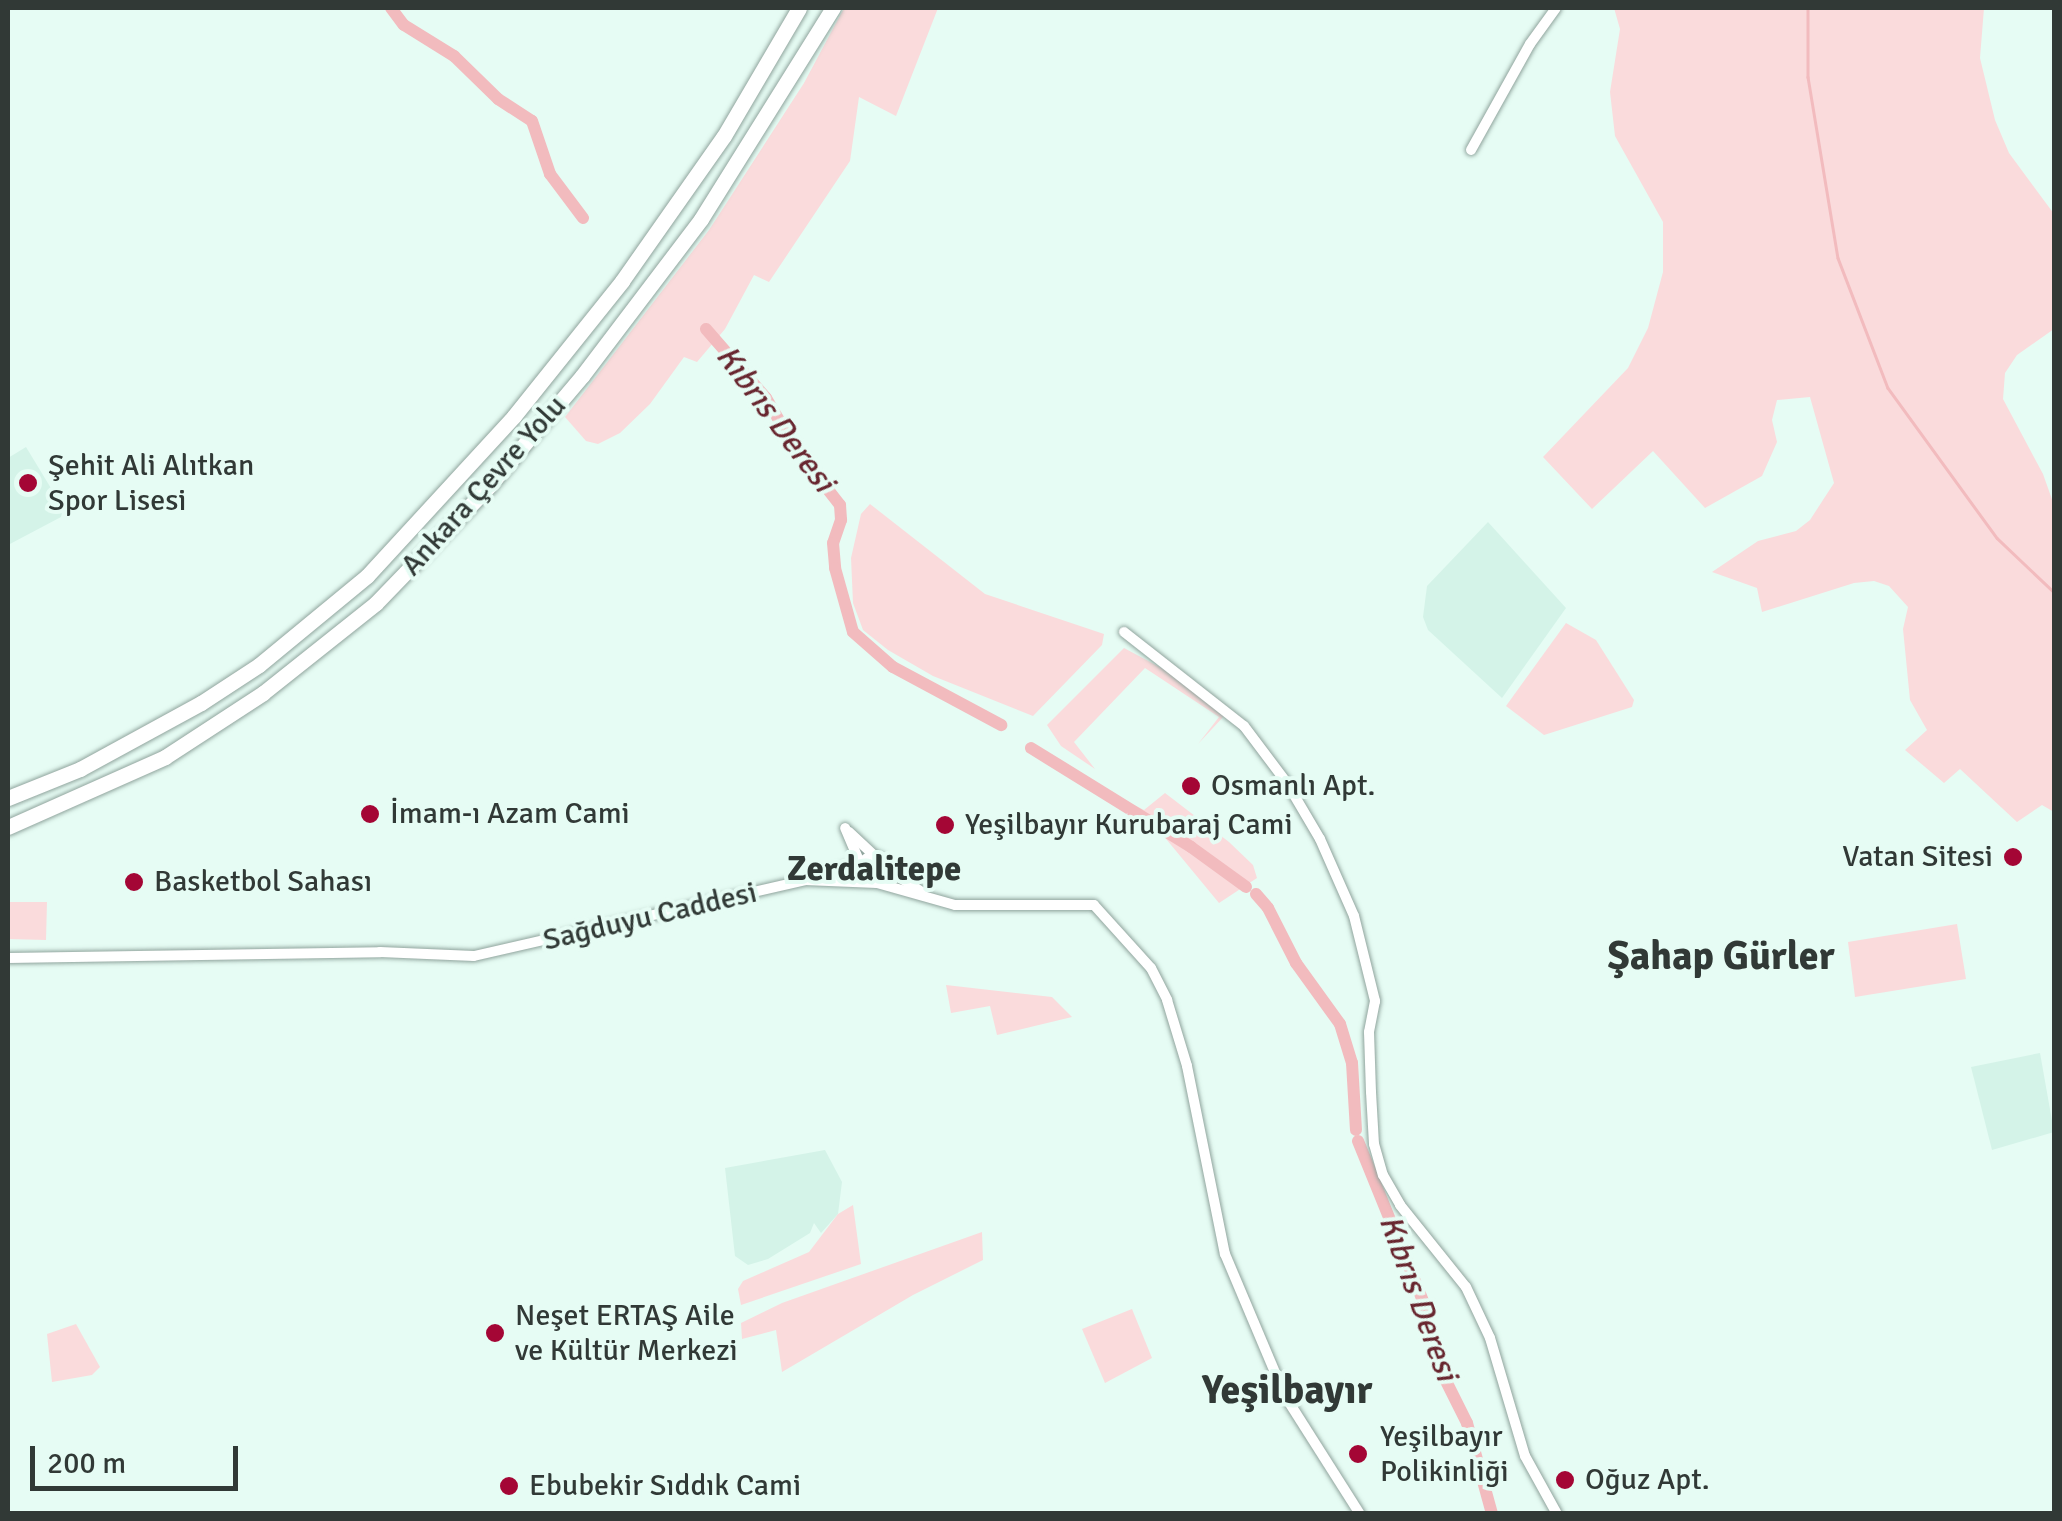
<!DOCTYPE html>
<meta charset="utf-8">
<style>
body{margin:0}
#map{position:relative;width:2062px;height:1521px;overflow:hidden;background:#e6fcf4;font-family:Signika,sans-serif}
div>[style]{position:absolute}
[style*='--x']{left:calc(var(--x)*1px);top:calc(var(--y)*1px);width:calc(var(--w)*1px);rotate:calc(var(--a)*1deg)}
.built>*{inset:0;background:#d4f3e8}
.green>*{inset:0;background:#fadbdc}
.stream>*{height:2.5px;margin:-1.25px;padding:0 1.25px;transform-origin:1.25px;border-radius:1.25px;background:#f2bbbe}
.river>*{height:12px;margin:-6px;padding:0 6px;transform-origin:6px;border-radius:6px;background:#f2bbbe}
.roads{filter:drop-shadow(0 0 2px #90a49d) drop-shadow(0 0 2px #90a49d)}
.tertiary>*{height:10px;margin:-5px;padding:0 5px;transform-origin:5px;border-radius:5px;background:#fff}
.tertiary>.ring{margin:-5px;padding:0;box-sizing:content-box;background:none;border:10px solid #fff;border-radius:50%}
.motorway>*{height:15px;margin:-7.5px;padding:0 7.5px;transform-origin:7.5px;border-radius:7.5px;background:#fff}
.dots>*{width:28px;height:28px;translate:-50% -50%;box-sizing:border-box;border:5px solid #e6fcf4;border-radius:50%}
span{translate:-50% -50%;white-space:nowrap;text-align:center;line-height:1.15;-webkit-text-stroke:8px #e6fcf4;paint-order:stroke}
.poi-label{font-size:30px;color:#313936}
.left{translate:0 -50%;text-align:left}
.right{translate:-100% -50%;text-align:right}
.street-label{font-size:30px;color:#313936}
.water-label{font-size:32px;color:#68262f;font-style:italic}
.quarter-label{font-size:35px;color:#313936;font-weight:700}
.district-label{font-size:40px;color:#313936;font-weight:700}
.frame{position:absolute;inset:0;border:10px solid #313936;pointer-events:none}
.scale{position:absolute;left:30px;top:1446px;width:208px;height:45px;box-sizing:border-box;border:5px solid #313936;border-top:0;padding-left:12px;font-size:30px;line-height:35px;white-space:nowrap;color:#313936;-webkit-text-stroke:8px #e6fcf4;paint-order:stroke}
</style>
<div id="map">
<div class="built">
<div style="clip-path:polygon(26px 447px,63px 508px,61px 517px,8px 545px,8px 458px)"></div>
<div style="clip-path:polygon(1488px 522px,1566px 608px,1502px 698px,1428px 630px,1423px 617px,1427px 586px)"></div>
<div style="clip-path:polygon(2040px 1053px,2054px 1132px,1992px 1150px,1971px 1067px)"></div>
<div style="clip-path:polygon(825px 1150px,842px 1182px,838px 1214px,821px 1233px,814px 1223px,810px 1233px,768px 1259px,748px 1265px,735px 1256px,725px 1168px)"></div>
</div>
<div class="green">
<div style="clip-path:polygon(844px 8px,938px 8px,896px 116px,859px 97px,850px 161px,769px 282px,754px 275px,725px 329px,697px 362px,684px 357px,650px 404px,620px 433px,598px 444px,586px 441px,565px 417px,709px 230px,804px 83px)"></div>
<div style="clip-path:polygon(1614px 8px,1984px 8px,1980px 58px,1995px 120px,2009px 153px,2054px 214px,2054px 329px,2017px 355px,2005px 373px,2003px 399px,2043px 474px,2054px 505px,2054px 812px,2042px 805px,2017px 822px,1960px 769px,1944px 783px,1905px 750px,1927px 730px,1910px 700px,1903px 629px,1908px 607px,1889px 586px,1874px 581px,1854px 583px,1762px 612px,1757px 588px,1712px 572px,1758px 541px,1796px 531px,1810px 520px,1834px 483px,1810px 397px,1777px 400px,1772px 420px,1777px 442px,1762px 476px,1705px 508px,1653px 451px,1592px 509px,1543px 457px,1628px 368px,1648px 328px,1663px 272px,1663px 222px,1615px 136px,1610px 92px,1620px 29px)"></div>
<div style="clip-path:polygon(870px 504px,985px 594px,1104px 634px,1102px 645px,1033px 716px,933px 676px,888px 650px,863px 630px,853px 603px,851px 558px,861px 514px)"></div>
<div style="clip-path:polygon(1566px 623px,1596px 640px,1634px 700px,1632px 707px,1544px 735px,1506px 706px)"></div>
<div style="clip-path:polygon(1124px 648px,1167px 671px,1225px 715px,1198px 744px,1219px 717px,1145px 668px,1074px 742px,1095px 769px,1061px 746px,1047px 725px)"></div>
<div style="clip-path:polygon(1165px 793px,1229px 842px,1253px 865px,1257px 878px,1219px 903px,1162px 834px,1131px 810px,1134px 805px,1144px 810px)"></div>
<div style="clip-path:polygon(8px 902px,47px 902px,46px 940px,8px 939px)"></div>
<div style="clip-path:polygon(1957px 924px,1966px 979px,1855px 997px,1848px 942px)"></div>
<div style="clip-path:polygon(946px 985px,1052px 997px,1072px 1017px,997px 1035px,990px 1006px,951px 1013px)"></div>
<div style="clip-path:polygon(853px 1205px,861px 1264px,741px 1305px,738px 1289px,743px 1281px,809px 1252px,838px 1214px)"></div>
<div style="clip-path:polygon(982px 1232px,983px 1260px,913px 1295px,782px 1372px,776px 1330px,742px 1339px,741px 1323px,782px 1303px)"></div>
<div style="clip-path:polygon(1132px 1309px,1152px 1358px,1105px 1383px,1082px 1329px)"></div>
<div style="clip-path:polygon(76px 1324px,100px 1367px,92px 1375px,52px 1382px,47px 1334px)"></div>
</div>
<div class="stream">
<div style="--x:1808;--y:8;--w:69;--a:90"></div>
<div style="--x:1808;--y:77;--w:183;--a:80.6"></div>
<div style="--x:1838;--y:258;--w:139;--a:69"></div>
<div style="--x:1888;--y:388;--w:185;--a:54"></div>
<div style="--x:1997;--y:538;--w:79;--a:43.5"></div>
</div>
<div class="river">
<div style="--x:391;--y:8;--w:21;--a:53"></div>
<div style="--x:404;--y:25;--w:59;--a:31.8"></div>
<div style="--x:454;--y:56;--w:62;--a:44.3"></div>
<div style="--x:498;--y:99;--w:40;--a:32.9"></div>
<div style="--x:532;--y:121;--w:56;--a:71.2"></div>
<div style="--x:550;--y:174;--w:55;--a:53.1"></div>
<div style="--x:706;--y:329;--w:91;--a:49"></div>
<div style="--x:766;--y:398;--w:56;--a:59.7"></div>
<div style="--x:794;--y:446;--w:75;--a:52.1"></div>
<div style="--x:840;--y:505;--w:15;--a:86"></div>
<div style="--x:841;--y:520;--w:24;--a:109"></div>
<div style="--x:833;--y:543;--w:25;--a:85"></div>
<div style="--x:835;--y:568;--w:66;--a:74.3"></div>
<div style="--x:853;--y:632;--w:53;--a:41.2"></div>
<div style="--x:893;--y:667;--w:123;--a:28.2"></div>
<div style="--x:1031;--y:748;--w:188;--a:31.7"></div>
<div style="--x:1191;--y:847;--w:68;--a:36"></div>
<div style="--x:1256;--y:894;--w:18;--a:49"></div>
<div style="--x:1268;--y:908;--w:62;--a:63"></div>
<div style="--x:1296;--y:963;--w:75;--a:54.2"></div>
<div style="--x:1340;--y:1024;--w:41;--a:72.9"></div>
<div style="--x:1352;--y:1063;--w:67;--a:86.6"></div>
<div style="--x:1358;--y:1141;--w:173;--a:67.9"></div>
<div style="--x:1423;--y:1301;--w:74;--a:75.2"></div>
<div style="--x:1442;--y:1373;--w:56;--a:63.4"></div>
<div style="--x:1467;--y:1423;--w:94;--a:74.6"></div>
</div>
<div class="roads">
<div class="tertiary">
<div style="--x:1471;--y:150;--w:121;--a:-60.9"></div>
<div style="--x:1530;--y:44;--w:44;--a:-54.2"></div>
<div style="--x:1124;--y:632;--w:152;--a:38.1"></div>
<div style="--x:1244;--y:726;--w:71;--a:53"></div>
<div style="--x:1287;--y:783;--w:65;--a:59.5"></div>
<div style="--x:1320;--y:839;--w:84;--a:66.2"></div>
<div style="--x:1354;--y:916;--w:88;--a:76.1"></div>
<div style="--x:1375;--y:1001;--w:32;--a:101"></div>
<div style="--x:1369;--y:1032;--w:60;--a:88.1"></div>
<div style="--x:1371;--y:1092;--w:52;--a:86.7"></div>
<div style="--x:1374;--y:1144;--w:32;--a:74"></div>
<div style="--x:1383;--y:1175;--w:34;--a:60"></div>
<div style="--x:1400;--y:1205;--w:105;--a:51.2"></div>
<div style="--x:1466;--y:1287;--w:56;--a:64.8"></div>
<div style="--x:1490;--y:1338;--w:123;--a:73.5"></div>
<div style="--x:1525;--y:1456;--w:66;--a:61.1"></div>
<div style="--x:849;--y:832;--w:34;--a:43"></div>
<div class="ring" style="left:861px;top:856px;width:16px;height:16px"></div>
<div style="--x:887;--y:869;--w:42;--a:33.3"></div>
<div style="--x:817;--y:877;--w:45;--a:-18"></div>
<div style="--x:860;--y:863;--w:38;--a:-113"></div>
<div style="--x:8;--y:958;--w:372;--a:-0.9"></div>
<div style="--x:380;--y:952;--w:94;--a:2.4"></div>
<div style="--x:474;--y:956;--w:340;--a:-12.9"></div>
<div style="--x:805;--y:880;--w:72;--a:2.4"></div>
<div style="--x:877;--y:883;--w:81;--a:15.8"></div>
<div style="--x:955;--y:905;--w:139;--a:0"></div>
<div style="--x:1094;--y:905;--w:85;--a:47.9"></div>
<div style="--x:1151;--y:968;--w:36;--a:63"></div>
<div style="--x:1167;--y:1000;--w:69;--a:73.1"></div>
<div style="--x:1187;--y:1066;--w:192;--a:78.6"></div>
<div style="--x:1225;--y:1254;--w:154;--a:67.1"></div>
<div style="--x:1285;--y:1396;--w:140;--a:57.6"></div>
</div>
<div class="motorway">
<div style="--x:8;--y:798;--w:78;--a:-21.9"></div>
<div style="--x:80;--y:769;--w:138;--a:-28.6"></div>
<div style="--x:201;--y:703;--w:69;--a:-33.2"></div>
<div style="--x:259;--y:665;--w:140;--a:-39.5"></div>
<div style="--x:367;--y:576;--w:217;--a:-47.4"></div>
<div style="--x:514;--y:416;--w:173;--a:-51.3"></div>
<div style="--x:622;--y:281;--w:177;--a:-54.9"></div>
<div style="--x:724;--y:136;--w:148;--a:-59.6"></div>
<div style="--x:8;--y:827;--w:172;--a:-24"></div>
<div style="--x:165;--y:757;--w:117;--a:-33.1"></div>
<div style="--x:263;--y:693;--w:144;--a:-38.5"></div>
<div style="--x:376;--y:603;--w:163;--a:-46"></div>
<div style="--x:489;--y:486;--w:144;--a:-49.8"></div>
<div style="--x:582;--y:376;--w:197;--a:-52.8"></div>
<div style="--x:701;--y:219;--w:249;--a:-58"></div>
</div>
</div>
<div class="dots">
<div style="left:28px;top:483px;background:#a40635"></div>
<div style="left:1191px;top:786px;background:#a40635"></div>
<div style="left:370px;top:814px;background:#a40635"></div>
<div style="left:945px;top:825px;background:#a40635"></div>
<div style="left:2013px;top:857px;background:#a40635"></div>
<div style="left:134px;top:882px;background:#a40635"></div>
<div style="left:495px;top:1333px;background:#a40635"></div>
<div style="left:1358px;top:1454px;background:#a40635"></div>
<div style="left:1565px;top:1480px;background:#a40635"></div>
<div style="left:509px;top:1486px;background:#a40635"></div>
</div>
<div class="poi-label">
<span class="left" style="left:48px;top:483px">Şehit Ali Alıtkan<br>Spor Lisesi</span>
<span class="left" style="left:1211px;top:786px">Osmanlı Apt.</span>
<span class="left" style="left:390px;top:814px">İmam-ı Azam Cami</span>
<span class="left" style="left:965px;top:825px">Yeşilbayır Kurubaraj Cami</span>
<span class="right" style="left:1993px;top:857px">Vatan Sitesi</span>
<span class="left" style="left:154px;top:882px">Basketbol Sahası</span>
<span class="left" style="left:515px;top:1333px">Neşet ERTAŞ Aile<br>ve Kültür Merkezi</span>
<span class="left" style="left:1380px;top:1454px">Yeşilbayır<br>Polikinliği</span>
<span class="left" style="left:1585px;top:1480px">Oğuz Apt.</span>
<span class="left" style="left:529px;top:1486px">Ebubekir Sıddık Cami</span>
</div>
<div class="street-label">
<span style="left:484px;top:486px;rotate:-48deg">Ankara Çevre Yolu</span>
<span style="left:650px;top:917px;rotate:-13deg">Sağduyu Caddesi</span>
</div>
<div class="water-label">
<span style="left:775px;top:419px;rotate:53deg">Kıbrıs Deresi</span>
<span style="left:1418px;top:1298px;rotate:70deg">Kıbrıs Deresi</span>
</div>
<div class="quarter-label">
<span style="left:874px;top:869px">Zerdalitepe</span>
</div>
<div class="district-label">
<span style="left:1721px;top:956px">Şahap Gürler</span>
<span style="left:1287px;top:1390px">Yeşilbayır</span>
</div>
<div class="frame"></div>
<div class="scale">200 m</div>
</div>
